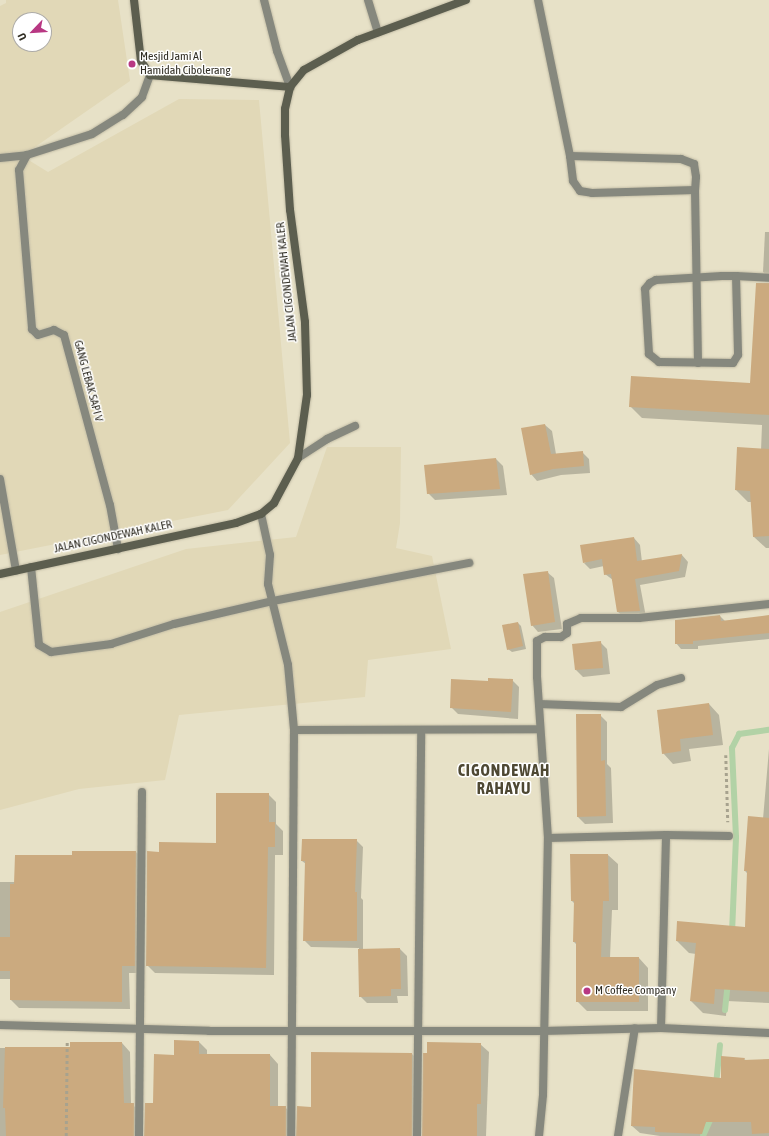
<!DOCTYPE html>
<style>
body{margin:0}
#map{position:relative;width:769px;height:1136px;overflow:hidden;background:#e7e1c7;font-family:"Asap Condensed",sans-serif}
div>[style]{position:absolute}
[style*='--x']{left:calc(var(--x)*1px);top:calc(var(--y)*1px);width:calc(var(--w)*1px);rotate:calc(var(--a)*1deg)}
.built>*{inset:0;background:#e1d8b7}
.shadow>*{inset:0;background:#0003}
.stream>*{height:6px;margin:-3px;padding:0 3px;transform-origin:3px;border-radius:3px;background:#b2d2a6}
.building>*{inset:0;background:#cbaa7f}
.path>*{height:2.5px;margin-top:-1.25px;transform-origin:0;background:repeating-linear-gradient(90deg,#a7a28e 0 3px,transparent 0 6px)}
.roads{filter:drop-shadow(0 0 1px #c3bda6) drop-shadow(0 0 1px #c3bda6)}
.lane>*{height:8px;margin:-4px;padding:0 4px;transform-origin:4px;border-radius:4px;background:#86887e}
.street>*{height:8px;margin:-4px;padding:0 4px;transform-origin:4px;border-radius:4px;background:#86887e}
.secondary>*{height:8px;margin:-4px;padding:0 4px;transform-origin:4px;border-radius:4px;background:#5c5e4f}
.dots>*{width:11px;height:11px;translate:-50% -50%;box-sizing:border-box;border:2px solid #fff;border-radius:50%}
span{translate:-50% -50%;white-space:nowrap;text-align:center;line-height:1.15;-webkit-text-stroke:3px #fff;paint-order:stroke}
.poi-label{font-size:12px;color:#312e24}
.left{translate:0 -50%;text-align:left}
.street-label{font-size:12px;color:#312e24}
.district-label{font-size:16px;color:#4e4833;font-weight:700;letter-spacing:1px}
.north{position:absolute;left:12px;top:12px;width:40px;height:40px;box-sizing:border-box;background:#fff;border:1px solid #adaba7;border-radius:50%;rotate:245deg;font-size:11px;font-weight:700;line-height:16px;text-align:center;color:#312e24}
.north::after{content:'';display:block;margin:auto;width:14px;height:18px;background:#b83883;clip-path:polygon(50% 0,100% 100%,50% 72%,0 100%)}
</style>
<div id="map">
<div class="built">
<div style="clip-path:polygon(evenodd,6px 0,118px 0,130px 81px,22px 156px,48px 172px,179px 99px,259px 100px,290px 443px,228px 510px,0 555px,0 6px,6px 3px,6px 0,20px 20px,44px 20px,44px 44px,20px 44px,20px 20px)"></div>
<div style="clip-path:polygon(327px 447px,401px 447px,400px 523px,396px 548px,432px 556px,451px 649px,368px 660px,365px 697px,179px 715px,165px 780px,79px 789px,0 810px,0 612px,186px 549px,296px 537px)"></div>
</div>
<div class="shadow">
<div style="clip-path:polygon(765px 232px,769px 232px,769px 277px,763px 272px)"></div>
<div style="clip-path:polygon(769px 284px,769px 548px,766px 548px,754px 537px,752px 502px,748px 502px,736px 490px,738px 449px,761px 450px,762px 425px,642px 418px,630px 406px,751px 384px)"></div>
<div style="clip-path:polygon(545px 425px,552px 431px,556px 454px,582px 452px,589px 459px,590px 473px,561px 475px,537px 481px,531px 474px)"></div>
<div style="clip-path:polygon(496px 459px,503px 466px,507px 495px,435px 500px,428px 493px)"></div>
<div style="clip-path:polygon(634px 538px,640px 545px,642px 562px,682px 555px,688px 562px,685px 577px,640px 585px,646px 617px,625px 618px,618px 612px,613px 580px,605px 574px,604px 566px,590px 569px,584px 563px)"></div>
<div style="clip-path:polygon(547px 572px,554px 578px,562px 629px,538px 632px,532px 625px)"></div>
<div style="clip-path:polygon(769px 610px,769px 639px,698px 646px,698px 649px,681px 649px,676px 643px,720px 616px,726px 622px,769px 616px)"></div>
<div style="clip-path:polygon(518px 623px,521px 626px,526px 649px,512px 652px,508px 649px)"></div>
<div style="clip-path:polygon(600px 642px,607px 649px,610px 674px,583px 677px,576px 670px)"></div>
<div style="clip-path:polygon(512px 680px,519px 687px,518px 719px,458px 714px,451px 707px,489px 682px)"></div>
<div style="clip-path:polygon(709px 704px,719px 715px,723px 745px,689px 749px,691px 761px,673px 764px,663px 753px)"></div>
<div style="clip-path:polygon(577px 715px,600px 715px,607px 722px,607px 764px,611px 768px,613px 823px,585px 824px,578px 817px)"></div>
<div style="clip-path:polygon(769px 749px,769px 1003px,727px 1001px,726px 1016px,703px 1013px,691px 1001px,696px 954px,689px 953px,677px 941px,746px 928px,748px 874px,745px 871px,763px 819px)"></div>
<div style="clip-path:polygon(268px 794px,276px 802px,276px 824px,283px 831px,283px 855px,275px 855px,274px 975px,155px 973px,147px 965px,160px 853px,217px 844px)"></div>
<div style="clip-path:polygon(356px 840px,363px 847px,361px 898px,363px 900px,363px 950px,400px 949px,407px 956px,408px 996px,397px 996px,398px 1003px,367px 1003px,360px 996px,359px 948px,311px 947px,304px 940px,306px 864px,302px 861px)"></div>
<div style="clip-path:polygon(136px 852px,143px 860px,142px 973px,129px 973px,130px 1009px,19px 1008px,11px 1000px,11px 979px,0 979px,0 882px,15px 882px,73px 856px)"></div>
<div style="clip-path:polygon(608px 855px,618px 864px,618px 910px,612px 910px,610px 958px,639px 958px,648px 968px,648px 1011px,587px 1011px,577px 1001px,577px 945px,574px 942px,575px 904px,572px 901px)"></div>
<div style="clip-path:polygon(199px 1042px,207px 1050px,207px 1055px,270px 1055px,278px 1064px,278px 1107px,285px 1107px,294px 1116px,293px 1136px,145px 1136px,154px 1104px,175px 1056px)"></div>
<div style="clip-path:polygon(122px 1043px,130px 1052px,131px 1104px,142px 1112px,142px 1136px,0 1136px,0 1048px,71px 1048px)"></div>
<div style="clip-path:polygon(480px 1044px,489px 1052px,486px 1136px,424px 1136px)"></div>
<div style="clip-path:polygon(412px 1054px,420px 1062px,419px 1136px,297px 1136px,312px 1108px)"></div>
<div style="clip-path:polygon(744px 1059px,747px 1061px,769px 1060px,769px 1136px,660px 1136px,640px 1133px,632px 1126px,722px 1079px)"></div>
</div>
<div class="stream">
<div style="--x:732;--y:933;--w:96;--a:-87.6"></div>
<div style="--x:736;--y:837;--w:89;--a:-92.6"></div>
<div style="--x:732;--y:748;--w:16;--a:-63"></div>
<div style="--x:739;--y:734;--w:30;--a:-8"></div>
<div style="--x:725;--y:1010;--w:28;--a:-84"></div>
<div style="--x:716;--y:1085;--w:40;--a:-84.3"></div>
<div style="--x:703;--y:1136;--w:24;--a:-66"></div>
</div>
<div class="building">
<div style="clip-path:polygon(756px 283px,769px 283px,769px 415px,629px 407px,631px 376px,750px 383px)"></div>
<div style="clip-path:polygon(545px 424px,551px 454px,583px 451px,584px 466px,553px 469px,530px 475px,521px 428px)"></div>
<div style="clip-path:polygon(737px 447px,769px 449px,769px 536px,753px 537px,750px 491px,735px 490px)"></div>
<div style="clip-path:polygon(496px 458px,500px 489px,427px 494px,424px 465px)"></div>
<div style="clip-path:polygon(634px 537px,637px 561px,682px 554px,679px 571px,635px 579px,640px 611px,617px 612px,611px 574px,604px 575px,602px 559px,583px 563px,580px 545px)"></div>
<div style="clip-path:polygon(548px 571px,555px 622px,531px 626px,523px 574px)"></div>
<div style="clip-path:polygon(720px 615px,721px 621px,769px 615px,769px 633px,693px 641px,693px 644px,675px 644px,675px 620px)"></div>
<div style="clip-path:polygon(518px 622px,523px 646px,507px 650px,502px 625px)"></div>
<div style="clip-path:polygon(601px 641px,603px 668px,575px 670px,572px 644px)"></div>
<div style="clip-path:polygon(488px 678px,513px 679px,511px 712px,450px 708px,451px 679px,488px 681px)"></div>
<div style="clip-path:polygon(709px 703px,713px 735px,680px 739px,681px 751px,662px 754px,657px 710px)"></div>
<div style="clip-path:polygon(576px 714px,601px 714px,601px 761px,605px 760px,606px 816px,577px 817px)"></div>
<div style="clip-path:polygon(216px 793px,269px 793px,269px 822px,275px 822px,275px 847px,268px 847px,266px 968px,146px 966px,147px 851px,159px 852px,159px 842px,216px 843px)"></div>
<div style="clip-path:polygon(748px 816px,769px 818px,769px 992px,715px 989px,714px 1004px,690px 1001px,696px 943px,676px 941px,677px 921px,745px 927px,747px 871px,744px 871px)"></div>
<div style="clip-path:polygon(302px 839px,357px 839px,355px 892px,357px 892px,357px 941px,303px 941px,305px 861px,301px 861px)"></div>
<div style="clip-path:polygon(72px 851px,136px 851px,135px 966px,122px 966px,122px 1002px,10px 1000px,10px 971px,0 971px,0 937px,10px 937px,10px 884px,14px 884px,15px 855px,72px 855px)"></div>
<div style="clip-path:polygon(570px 854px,608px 854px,609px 901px,603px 901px,601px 957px,639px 957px,639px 1002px,576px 1002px,576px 942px,573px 942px,574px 901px,571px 901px)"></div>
<div style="clip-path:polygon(400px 948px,401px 989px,391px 989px,391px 996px,359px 997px,358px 949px)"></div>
<div style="clip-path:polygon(174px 1040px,199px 1041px,199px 1054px,270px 1054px,270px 1106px,286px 1106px,286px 1136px,144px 1136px,145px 1103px,153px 1103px,154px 1054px,174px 1055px)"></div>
<div style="clip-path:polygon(70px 1042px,122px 1042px,124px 1103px,134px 1103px,134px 1136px,6px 1136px,5px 1108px,3px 1108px,5px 1047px,70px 1047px)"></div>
<div style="clip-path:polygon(427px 1042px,481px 1043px,481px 1104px,477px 1104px,477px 1136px,422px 1136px,423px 1053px,427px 1053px)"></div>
<div style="clip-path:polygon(311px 1052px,412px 1053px,412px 1136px,296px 1136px,297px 1106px,311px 1107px)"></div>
<div style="clip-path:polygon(721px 1056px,745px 1058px,744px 1060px,769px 1059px,769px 1133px,752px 1134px,751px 1122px,706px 1122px,702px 1134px,655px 1132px,655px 1127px,631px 1126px,634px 1069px,721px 1078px)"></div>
</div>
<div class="path">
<div style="--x:726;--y:755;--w:67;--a:88.3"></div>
<div style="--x:66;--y:1136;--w:95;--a:-89.4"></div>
</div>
<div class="roads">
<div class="lane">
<div style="--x:538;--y:0;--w:159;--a:78.4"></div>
<div style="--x:570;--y:156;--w:25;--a:83"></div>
<div style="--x:573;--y:181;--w:12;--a:55"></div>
<div style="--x:580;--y:191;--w:12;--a:9"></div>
<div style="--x:592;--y:193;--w:103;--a:-1.7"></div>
<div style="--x:695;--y:190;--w:173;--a:89"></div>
<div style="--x:570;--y:156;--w:111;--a:1.5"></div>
<div style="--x:681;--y:159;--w:14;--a:21"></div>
<div style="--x:694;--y:164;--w:13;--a:81"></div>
<div style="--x:696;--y:177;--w:13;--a:94"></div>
<div style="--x:736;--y:276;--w:79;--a:88.5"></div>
<div style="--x:738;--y:355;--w:9;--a:122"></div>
<div style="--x:733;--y:363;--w:74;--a:-179.2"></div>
<div style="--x:659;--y:362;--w:13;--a:-141"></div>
<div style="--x:649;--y:354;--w:65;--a:-93.5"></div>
<div style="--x:645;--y:289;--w:8;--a:-50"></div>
<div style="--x:650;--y:283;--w:7;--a:-27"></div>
<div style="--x:656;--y:280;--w:66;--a:-3.5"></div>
<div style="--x:722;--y:276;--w:14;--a:0"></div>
<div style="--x:736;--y:276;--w:33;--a:3"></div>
<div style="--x:298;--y:458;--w:35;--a:-33"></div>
<div style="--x:327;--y:439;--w:31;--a:-25"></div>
<div style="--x:0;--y:479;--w:93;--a:80.1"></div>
</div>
<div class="street">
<div style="--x:264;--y:0;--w:53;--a:75.7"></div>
<div style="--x:277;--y:51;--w:38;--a:70"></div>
<div style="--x:368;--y:0;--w:34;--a:73"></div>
<div style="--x:27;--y:155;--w:17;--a:118"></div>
<div style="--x:19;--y:170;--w:160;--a:85.3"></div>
<div style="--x:32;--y:329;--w:8;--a:45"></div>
<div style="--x:38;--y:335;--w:17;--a:-17"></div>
<div style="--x:54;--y:330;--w:11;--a:27"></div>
<div style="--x:64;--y:335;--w:176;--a:74.9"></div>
<div style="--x:110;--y:505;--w:45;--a:79.7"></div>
<div style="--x:0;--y:158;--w:27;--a:-6"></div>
<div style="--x:27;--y:155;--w:68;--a:-17.9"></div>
<div style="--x:92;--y:134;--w:36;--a:-32"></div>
<div style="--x:123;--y:115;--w:26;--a:-43"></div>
<div style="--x:142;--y:97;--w:23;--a:-70"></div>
<div style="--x:261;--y:514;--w:42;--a:77.6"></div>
<div style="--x:270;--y:555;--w:29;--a:94"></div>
<div style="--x:268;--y:584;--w:83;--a:76.1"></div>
<div style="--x:288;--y:665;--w:65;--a:84.7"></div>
<div style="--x:294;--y:730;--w:406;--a:90.4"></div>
<div style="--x:31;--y:567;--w:78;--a:84.1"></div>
<div style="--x:39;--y:645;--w:14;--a:30"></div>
<div style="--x:51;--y:652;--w:61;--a:-7.6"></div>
<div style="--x:111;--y:644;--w:66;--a:-17.6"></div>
<div style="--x:174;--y:624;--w:102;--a:-13.1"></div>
<div style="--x:273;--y:601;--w:200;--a:-11"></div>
<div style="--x:539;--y:704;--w:82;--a:2.1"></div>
<div style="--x:621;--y:707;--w:42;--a:-31.4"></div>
<div style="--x:657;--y:685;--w:25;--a:-16"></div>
<div style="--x:294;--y:730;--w:246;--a:-0.2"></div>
<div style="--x:548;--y:838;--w:118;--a:-1.5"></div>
<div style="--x:666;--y:835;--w:63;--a:0.9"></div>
<div style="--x:0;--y:1025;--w:209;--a:1.6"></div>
<div style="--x:209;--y:1031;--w:334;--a:0"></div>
<div style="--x:543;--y:1031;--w:118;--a:-1.5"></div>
<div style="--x:661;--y:1028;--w:108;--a:2.7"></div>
<div style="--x:661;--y:1028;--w:193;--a:-88.5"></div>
<div style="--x:139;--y:1136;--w:344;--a:-89.5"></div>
<div style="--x:417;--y:1136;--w:405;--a:-89.4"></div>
<div style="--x:539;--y:1136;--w:41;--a:-84.4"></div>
<div style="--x:543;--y:1095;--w:257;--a:-88.9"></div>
<div style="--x:548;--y:838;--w:161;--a:-93.9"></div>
<div style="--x:537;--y:677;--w:36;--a:-90"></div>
<div style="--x:537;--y:641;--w:9;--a:-27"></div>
<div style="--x:545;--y:637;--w:16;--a:0"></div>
<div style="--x:561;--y:637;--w:7;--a:-34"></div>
<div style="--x:567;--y:633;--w:9;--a:-90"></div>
<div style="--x:567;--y:624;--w:15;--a:-23"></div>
<div style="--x:581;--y:618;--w:58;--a:0"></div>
<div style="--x:639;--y:618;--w:131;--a:-6.1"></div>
<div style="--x:618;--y:1136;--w:109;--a:-81.1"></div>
</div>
<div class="secondary">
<div style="--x:134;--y:0;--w:61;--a:83.5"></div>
<div style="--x:141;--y:61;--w:17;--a:57"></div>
<div style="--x:150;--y:75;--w:141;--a:4.9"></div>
<div style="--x:0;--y:574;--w:241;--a:-12.2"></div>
<div style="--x:236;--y:523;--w:27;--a:-20"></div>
<div style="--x:261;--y:514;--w:17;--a:-40"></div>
<div style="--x:274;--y:503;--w:51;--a:-61.9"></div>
<div style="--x:298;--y:458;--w:64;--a:-81.9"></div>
<div style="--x:307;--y:395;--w:73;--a:-91.6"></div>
<div style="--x:305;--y:322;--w:113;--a:-97.6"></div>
<div style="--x:290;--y:210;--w:75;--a:-93.8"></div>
<div style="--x:285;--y:135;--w:26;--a:-90"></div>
<div style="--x:285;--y:109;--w:23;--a:-77"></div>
<div style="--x:290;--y:87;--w:22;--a:-51"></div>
<div style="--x:304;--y:70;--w:62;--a:-29.1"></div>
<div style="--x:358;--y:40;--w:115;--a:-20.3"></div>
</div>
</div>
<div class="dots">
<div style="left:132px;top:64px;background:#b83883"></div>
<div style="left:587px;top:991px;background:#b83883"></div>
</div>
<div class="poi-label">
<span class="left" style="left:140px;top:64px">Mesjid Jami Al<br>Hamidah Cibolerang</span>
<span class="left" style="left:595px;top:991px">M Coffee Company</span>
</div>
<div class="street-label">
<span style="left:287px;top:282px;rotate:-96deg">JALAN CIGONDEWAH KALER</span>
<span style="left:88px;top:381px;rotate:75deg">GANG LEBAK SAPI V</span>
<span style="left:113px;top:537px;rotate:-12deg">JALAN CIGONDEWAH KALER</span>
</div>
<div class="district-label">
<span style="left:504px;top:779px">CIGONDEWAH<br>RAHAYU</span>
</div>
<div class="north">U</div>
</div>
